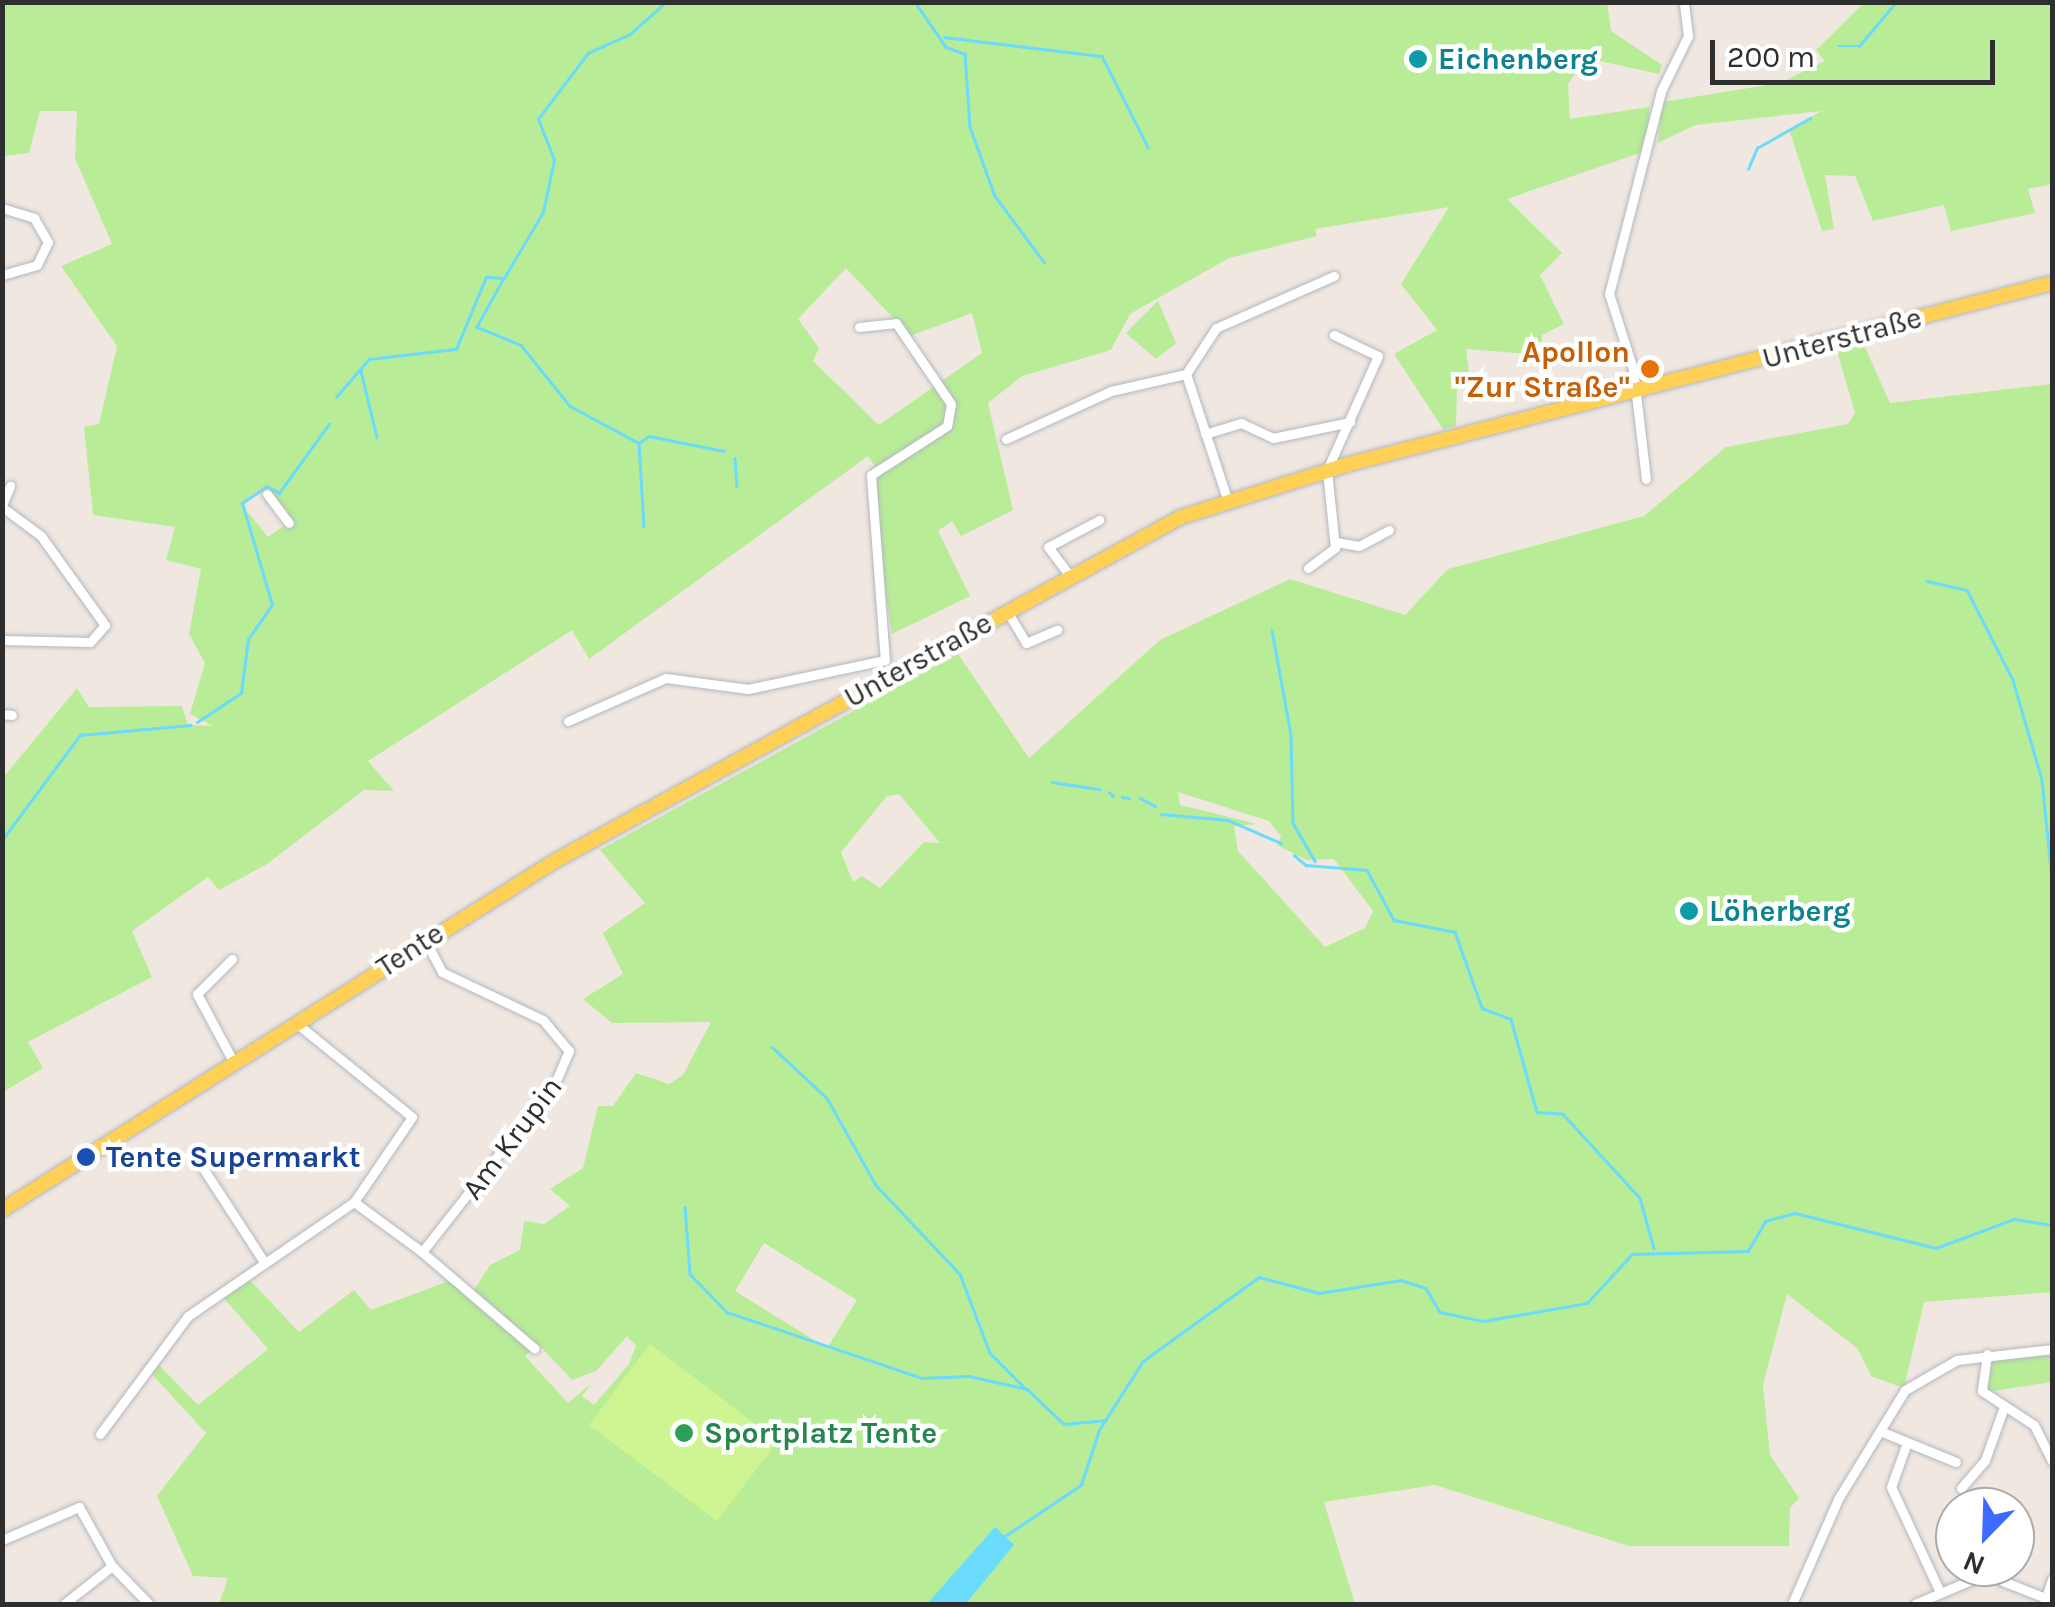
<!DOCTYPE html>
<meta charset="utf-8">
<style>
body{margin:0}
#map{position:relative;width:2055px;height:1607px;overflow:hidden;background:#f0e8e0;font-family:Karla,sans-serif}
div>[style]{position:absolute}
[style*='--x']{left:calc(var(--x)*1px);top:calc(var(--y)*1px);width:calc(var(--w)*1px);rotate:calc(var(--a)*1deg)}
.green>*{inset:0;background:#b8ec97}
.pitch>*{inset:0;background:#cff492}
.water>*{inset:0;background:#6adbfb}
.stream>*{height:2.5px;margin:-1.25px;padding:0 1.25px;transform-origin:1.25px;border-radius:1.25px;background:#6adbfb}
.roads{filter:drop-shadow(0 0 2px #b4b7c2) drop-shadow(0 0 2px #b4b7c2)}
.minor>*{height:9px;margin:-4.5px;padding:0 4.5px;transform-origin:4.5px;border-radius:4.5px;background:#fff}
.primary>*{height:14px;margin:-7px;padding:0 7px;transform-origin:7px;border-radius:7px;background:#ffd056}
.dots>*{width:28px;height:28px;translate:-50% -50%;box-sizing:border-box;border:5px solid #fff;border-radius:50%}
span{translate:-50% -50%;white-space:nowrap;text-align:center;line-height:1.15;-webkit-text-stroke:9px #fff;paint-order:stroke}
.culture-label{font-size:30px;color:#0d838f;font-weight:700}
.left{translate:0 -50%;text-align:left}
.street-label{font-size:30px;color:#2e2e2e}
.food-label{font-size:30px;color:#c56008;font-weight:700}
.right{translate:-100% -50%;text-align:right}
.transit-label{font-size:30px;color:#164399;font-weight:700}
.leisure-label{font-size:30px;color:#27864d;font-weight:700}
.frame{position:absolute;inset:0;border:5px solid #2e2e2e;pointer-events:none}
.north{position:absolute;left:1935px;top:1487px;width:100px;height:100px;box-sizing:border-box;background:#fff;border:2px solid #ababab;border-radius:50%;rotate:203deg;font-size:28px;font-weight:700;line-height:40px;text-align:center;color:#2e2e2e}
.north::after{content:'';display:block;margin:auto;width:35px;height:45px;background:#3e6bff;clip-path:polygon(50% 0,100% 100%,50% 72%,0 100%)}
.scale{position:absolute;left:1710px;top:40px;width:285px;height:45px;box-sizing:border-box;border:5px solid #2e2e2e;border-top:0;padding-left:12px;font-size:30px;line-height:35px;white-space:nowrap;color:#2e2e2e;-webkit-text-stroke:8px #fff;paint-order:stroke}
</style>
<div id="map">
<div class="green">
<div style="clip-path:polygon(evenodd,1607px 2px,1611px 31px,1662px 65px,1659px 74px,1586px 58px,1568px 84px,1570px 119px,1649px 107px,1648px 150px,1507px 199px,1562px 253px,1540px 275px,1564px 324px,1542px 335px,1541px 355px,1466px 349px,1470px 382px,1457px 386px,1456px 426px,1443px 429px,1394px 354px,1437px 330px,1401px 284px,1449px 207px,1315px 229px,1317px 236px,1229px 258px,1130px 314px,1111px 350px,1022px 376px,988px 403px,1013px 510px,961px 536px,952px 521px,938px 531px,970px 596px,892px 634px,871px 493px,879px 472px,868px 456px,589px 659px,572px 630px,368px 761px,394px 791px,364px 790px,267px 864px,219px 890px,208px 877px,132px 931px,152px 977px,28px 1042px,43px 1068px,3px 1092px,2px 779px,77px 688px,89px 707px,182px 706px,188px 725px,213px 726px,190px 714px,205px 663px,189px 634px,201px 569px,166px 560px,175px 527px,93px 515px,84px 427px,99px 424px,117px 346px,61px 266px,112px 244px,75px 158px,77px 111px,40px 111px,29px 153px,3px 156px,3px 3px,1607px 2px,846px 268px,910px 336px,972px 313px,982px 353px,879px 425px,813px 361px,819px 348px,798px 319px,846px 268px,1607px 2px,260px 489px,292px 520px,268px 537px,241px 504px,260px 489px)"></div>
<div style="clip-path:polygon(1864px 3px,2052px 3px,2052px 184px,2028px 189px,2035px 213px,1951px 231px,1944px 205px,1873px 221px,1855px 176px,1825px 175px,1834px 229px,1822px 231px,1789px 129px,1822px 111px,1695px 125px,1658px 143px,1662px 102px,1780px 83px,1825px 61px,1816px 50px)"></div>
<div style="clip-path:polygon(1158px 301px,1176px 343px,1156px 359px,1126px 333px)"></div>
<div style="clip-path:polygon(evenodd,1864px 345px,1890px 403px,2052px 384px,2052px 1292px,1924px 1302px,1904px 1388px,1871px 1376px,1857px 1348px,1787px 1294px,1763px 1385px,1770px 1455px,1799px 1498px,1790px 1508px,1789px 1546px,1629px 1546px,1435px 1485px,1324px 1502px,1355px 1604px,966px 1604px,1014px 1545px,927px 1604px,219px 1604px,228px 1578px,193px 1576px,157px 1496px,206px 1433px,149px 1371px,157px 1363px,198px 1405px,268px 1349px,223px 1297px,249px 1279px,299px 1332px,354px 1290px,371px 1310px,454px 1279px,473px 1292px,490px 1265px,520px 1250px,524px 1221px,544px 1224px,570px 1206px,550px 1189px,583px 1168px,598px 1106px,613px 1106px,636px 1073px,669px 1084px,683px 1075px,711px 1022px,612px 1023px,583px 999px,623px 974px,603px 933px,645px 903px,600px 850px,958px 654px,1029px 758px,1160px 640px,1290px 579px,1405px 615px,1448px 569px,1644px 516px,1726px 447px,1848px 424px,1855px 413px,1837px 351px,1864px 345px,1178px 792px,1269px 821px,1281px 836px,1277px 845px,1307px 860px,1334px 859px,1373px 911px,1365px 928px,1325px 947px,1238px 851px,1234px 826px,1257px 824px,1180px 805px,1178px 792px,1864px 345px,899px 794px,940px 843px,924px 842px,880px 888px,862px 876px,853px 882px,841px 852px,887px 796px,899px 794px,1864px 345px,764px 1243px,857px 1300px,827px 1348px,735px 1291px,764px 1243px,1864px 345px,627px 1336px,636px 1346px,629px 1364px,594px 1405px,582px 1396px,592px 1383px,568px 1403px,525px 1356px,539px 1345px,572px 1380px,596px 1371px,627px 1336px)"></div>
<div style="clip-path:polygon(2052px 1351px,2052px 1382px,1987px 1392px,1983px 1385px,1995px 1356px)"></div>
</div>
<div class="pitch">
<div style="clip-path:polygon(650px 1344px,778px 1441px,717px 1521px,589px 1425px)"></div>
</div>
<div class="water">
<div style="clip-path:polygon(995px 1527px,1014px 1545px,966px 1604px,927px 1604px)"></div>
</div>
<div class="stream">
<div style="--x:915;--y:2;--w:55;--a:55.4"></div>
<div style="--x:946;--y:47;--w:20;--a:20"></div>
<div style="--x:965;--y:54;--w:73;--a:86.1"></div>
<div style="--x:970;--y:127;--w:73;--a:70.1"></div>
<div style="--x:995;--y:196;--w:82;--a:53.4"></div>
<div style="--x:944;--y:37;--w:159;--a:6.9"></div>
<div style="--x:1102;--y:56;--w:102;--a:63.2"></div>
<div style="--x:1839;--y:46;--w:20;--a:0"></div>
<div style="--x:1859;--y:46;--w:57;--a:-49.9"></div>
<div style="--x:1748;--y:169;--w:23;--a:-67"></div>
<div style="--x:1757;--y:148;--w:61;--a:-29.5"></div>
<div style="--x:503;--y:280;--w:54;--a:119"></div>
<div style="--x:477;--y:327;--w:48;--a:22.2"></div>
<div style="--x:521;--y:345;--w:78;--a:51.2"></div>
<div style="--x:570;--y:406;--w:78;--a:28.2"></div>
<div style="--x:639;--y:443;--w:12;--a:-35"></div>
<div style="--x:649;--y:436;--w:76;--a:11.3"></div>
<div style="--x:361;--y:371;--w:68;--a:76.4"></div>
<div style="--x:336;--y:397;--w:50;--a:-49"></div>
<div style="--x:369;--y:359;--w:88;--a:-6.6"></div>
<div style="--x:456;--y:349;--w:78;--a:-67.4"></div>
<div style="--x:486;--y:277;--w:18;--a:3"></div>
<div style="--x:504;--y:278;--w:77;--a:-59.4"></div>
<div style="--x:543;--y:212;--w:53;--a:-78.1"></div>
<div style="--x:554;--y:160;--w:44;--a:-111.3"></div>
<div style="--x:538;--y:119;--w:83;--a:-52.9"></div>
<div style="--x:588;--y:53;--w:46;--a:-24.3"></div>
<div style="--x:630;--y:34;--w:48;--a:-41.6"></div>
<div style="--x:639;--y:443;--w:83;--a:86.6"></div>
<div style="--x:735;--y:458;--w:28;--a:86"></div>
<div style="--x:1927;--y:581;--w:41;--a:12.7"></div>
<div style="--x:1967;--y:590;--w:101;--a:62.9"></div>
<div style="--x:2013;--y:680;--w:104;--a:73.8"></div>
<div style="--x:2042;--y:780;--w:99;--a:84.2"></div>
<div style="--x:1272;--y:630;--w:107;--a:79.7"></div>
<div style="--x:1291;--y:735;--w:88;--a:88.7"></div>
<div style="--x:1293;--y:823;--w:44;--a:59.9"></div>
<div style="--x:197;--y:722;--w:53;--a:-33.4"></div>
<div style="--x:241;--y:693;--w:54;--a:-82.6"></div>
<div style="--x:248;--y:639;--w:42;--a:-54.8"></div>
<div style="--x:272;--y:605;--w:106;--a:-106.4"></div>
<div style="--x:242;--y:503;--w:30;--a:-34"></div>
<div style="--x:267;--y:486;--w:14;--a:30"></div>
<div style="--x:279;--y:493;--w:85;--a:-54.1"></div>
<div style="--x:1052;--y:782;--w:48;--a:8.5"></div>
<div style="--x:1109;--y:792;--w:6;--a:45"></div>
<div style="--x:1122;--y:797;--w:7;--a:8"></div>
<div style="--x:1140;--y:798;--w:17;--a:28"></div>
<div style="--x:1161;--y:814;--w:67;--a:5.1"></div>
<div style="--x:1228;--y:820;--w:58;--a:23.5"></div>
<div style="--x:2;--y:840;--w:131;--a:-53.4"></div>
<div style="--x:80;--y:735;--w:111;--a:-5.1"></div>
<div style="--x:1294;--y:855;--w:16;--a:40"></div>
<div style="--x:1306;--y:865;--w:61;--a:4.7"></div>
<div style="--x:1367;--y:870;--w:57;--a:61.6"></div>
<div style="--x:1394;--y:920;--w:62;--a:11.1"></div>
<div style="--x:1455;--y:932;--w:81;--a:70.4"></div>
<div style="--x:1482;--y:1008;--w:31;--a:21"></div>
<div style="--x:1511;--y:1019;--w:97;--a:74.4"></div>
<div style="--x:1537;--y:1112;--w:26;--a:4"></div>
<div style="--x:1563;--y:1114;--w:114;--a:47.5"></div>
<div style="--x:1640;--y:1198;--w:52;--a:74.4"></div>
<div style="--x:772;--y:1047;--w:75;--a:42.8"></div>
<div style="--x:827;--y:1098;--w:100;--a:60.6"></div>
<div style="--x:876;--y:1185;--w:122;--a:46.7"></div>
<div style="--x:960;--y:1274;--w:85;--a:69.2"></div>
<div style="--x:990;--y:1353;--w:48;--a:45"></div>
<div style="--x:685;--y:1207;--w:67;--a:85.7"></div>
<div style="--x:690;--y:1274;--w:53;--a:45.8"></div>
<div style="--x:727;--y:1312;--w:206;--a:18.7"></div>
<div style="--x:922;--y:1378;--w:47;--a:-2.4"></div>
<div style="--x:969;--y:1376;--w:59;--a:12.6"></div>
<div style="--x:1027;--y:1389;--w:51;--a:43.4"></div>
<div style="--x:1064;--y:1424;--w:42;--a:-5.4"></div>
<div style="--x:1005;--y:1536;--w:92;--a:-33.9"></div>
<div style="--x:1081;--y:1485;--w:58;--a:-71.9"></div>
<div style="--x:1099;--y:1430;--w:82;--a:-57.5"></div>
<div style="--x:1143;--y:1361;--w:143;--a:-35.9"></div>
<div style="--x:1259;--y:1277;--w:62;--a:14.9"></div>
<div style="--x:1319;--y:1293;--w:83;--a:-9"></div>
<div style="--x:1401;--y:1280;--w:26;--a:18"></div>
<div style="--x:1426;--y:1288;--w:28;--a:60"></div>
<div style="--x:1440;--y:1312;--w:44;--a:11.8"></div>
<div style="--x:1483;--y:1321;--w:106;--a:-9.8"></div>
<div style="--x:1587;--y:1303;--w:67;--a:-47.4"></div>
<div style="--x:1632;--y:1254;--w:116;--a:-1.5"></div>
<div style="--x:1748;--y:1251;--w:34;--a:-60"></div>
<div style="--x:1765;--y:1221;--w:31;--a:-15"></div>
<div style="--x:1795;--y:1213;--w:145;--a:13.9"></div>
<div style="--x:1936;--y:1248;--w:83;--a:-20.4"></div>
<div style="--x:2014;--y:1219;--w:38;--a:9"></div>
</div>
<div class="roads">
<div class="minor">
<div style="--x:2;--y:208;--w:34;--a:17"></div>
<div style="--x:34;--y:218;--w:28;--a:60"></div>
<div style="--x:48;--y:242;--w:25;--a:116"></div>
<div style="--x:37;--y:265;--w:36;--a:164"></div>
<div style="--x:859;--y:327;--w:37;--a:-6"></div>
<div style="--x:896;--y:323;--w:98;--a:55.8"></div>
<div style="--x:951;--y:404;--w:22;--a:100"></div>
<div style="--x:947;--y:426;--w:90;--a:147.2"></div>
<div style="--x:871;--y:475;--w:186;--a:85.7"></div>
<div style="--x:1186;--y:374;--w:55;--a:-56.9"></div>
<div style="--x:1216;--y:328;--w:129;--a:-23.8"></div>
<div style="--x:1186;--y:374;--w:132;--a:71.8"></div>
<div style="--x:1205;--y:434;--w:38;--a:-17"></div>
<div style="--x:1241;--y:423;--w:35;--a:25"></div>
<div style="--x:1273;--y:438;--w:79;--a:-11.7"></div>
<div style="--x:1006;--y:439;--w:115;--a:-24.6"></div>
<div style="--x:1111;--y:391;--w:77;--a:-12.8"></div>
<div style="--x:1646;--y:479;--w:111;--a:-96.7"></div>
<div style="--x:1633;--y:369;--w:79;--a:-107.7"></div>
<div style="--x:1609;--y:294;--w:210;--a:-75.6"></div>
<div style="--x:1661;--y:91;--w:61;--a:-63.9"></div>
<div style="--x:1688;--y:36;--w:34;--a:-97"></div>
<div style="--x:267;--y:494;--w:36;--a:53"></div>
<div style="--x:2;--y:505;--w:21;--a:-67"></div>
<div style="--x:2;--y:507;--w:49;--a:36.6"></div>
<div style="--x:41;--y:536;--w:110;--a:54.3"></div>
<div style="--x:105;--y:625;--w:23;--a:131"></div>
<div style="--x:90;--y:642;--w:88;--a:-178.7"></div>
<div style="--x:1336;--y:542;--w:23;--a:10"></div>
<div style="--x:1359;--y:546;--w:34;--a:-28"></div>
<div style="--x:1308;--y:568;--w:34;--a:-37"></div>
<div style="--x:1335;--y:548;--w:78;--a:-95.9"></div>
<div style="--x:1327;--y:470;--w:125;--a:-65.9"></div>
<div style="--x:1378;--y:356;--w:49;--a:-154.5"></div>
<div style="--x:1070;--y:576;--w:36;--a:-127"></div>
<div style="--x:1048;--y:547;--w:58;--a:-27.9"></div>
<div style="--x:1007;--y:611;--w:37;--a:59"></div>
<div style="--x:1026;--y:643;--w:34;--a:-23"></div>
<div style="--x:2;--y:714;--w:10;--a:6"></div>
<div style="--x:568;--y:721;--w:107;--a:-23.7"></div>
<div style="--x:666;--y:678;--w:83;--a:7.6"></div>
<div style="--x:748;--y:689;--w:140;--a:-12"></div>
<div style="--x:232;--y:959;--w:49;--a:135"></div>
<div style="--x:197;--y:994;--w:78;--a:61.8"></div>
<div style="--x:296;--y:1023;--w:149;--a:39"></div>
<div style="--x:412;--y:1117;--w:103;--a:124.3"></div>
<div style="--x:354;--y:1202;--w:84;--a:36.3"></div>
<div style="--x:201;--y:1165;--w:116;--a:57"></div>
<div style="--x:422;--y:1252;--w:217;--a:-51.9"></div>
<div style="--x:556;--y:1081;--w:33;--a:-67"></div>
<div style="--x:569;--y:1051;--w:40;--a:-130"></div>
<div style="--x:543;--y:1020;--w:112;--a:-154.6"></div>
<div style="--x:442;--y:972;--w:36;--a:-118"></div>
<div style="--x:422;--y:1252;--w:148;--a:40.6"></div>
<div style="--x:1987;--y:1354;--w:37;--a:98"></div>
<div style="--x:1982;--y:1391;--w:62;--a:33.2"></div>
<div style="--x:2034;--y:1425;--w:40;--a:63.4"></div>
<div style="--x:1880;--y:1431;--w:82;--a:22.2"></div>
<div style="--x:100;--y:1434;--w:147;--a:-53.3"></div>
<div style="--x:188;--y:1316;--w:201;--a:-34.5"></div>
<div style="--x:1905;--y:1448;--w:41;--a:109.7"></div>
<div style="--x:1891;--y:1487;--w:116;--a:65"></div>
<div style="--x:1961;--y:1488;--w:37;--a:-49"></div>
<div style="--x:1985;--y:1460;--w:56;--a:-70.3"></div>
<div style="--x:2;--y:1540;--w:84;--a:-23.2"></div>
<div style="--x:79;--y:1507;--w:68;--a:60.8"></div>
<div style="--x:112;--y:1566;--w:53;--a:45.8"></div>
<div style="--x:64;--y:1604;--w:61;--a:-38.4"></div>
<div style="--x:1792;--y:1604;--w:115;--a:-66.3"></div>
<div style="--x:1838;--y:1499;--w:128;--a:-58.4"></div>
<div style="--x:1905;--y:1390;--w:60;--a:-30"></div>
<div style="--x:1957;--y:1360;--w:96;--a:-6.6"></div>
<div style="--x:1915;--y:1604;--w:76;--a:-23.2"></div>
<div style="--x:1985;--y:1574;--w:62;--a:21.6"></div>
<div style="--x:2044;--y:1604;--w:26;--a:-72"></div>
</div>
<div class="primary">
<div style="--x:2;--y:1210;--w:654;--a:-32.26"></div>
<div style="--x:555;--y:861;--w:714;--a:-28.79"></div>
<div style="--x:1181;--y:517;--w:176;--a:-17.5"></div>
<div style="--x:1349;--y:464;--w:726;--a:-14.44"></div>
</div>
</div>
<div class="dots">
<div style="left:1418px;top:59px;background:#0f9aa8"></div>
<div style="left:1650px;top:369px;background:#e8710a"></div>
<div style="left:1689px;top:911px;background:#0f9aa8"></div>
<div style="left:86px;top:1157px;background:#1a4fb4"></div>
<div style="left:684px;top:1433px;background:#2e9e5b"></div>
</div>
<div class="culture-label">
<span class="left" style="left:1438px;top:59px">Eichenberg</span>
<span class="left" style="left:1709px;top:911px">Löherberg</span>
</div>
<div class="street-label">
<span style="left:1842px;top:338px;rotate:-15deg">Unterstraße</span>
<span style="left:918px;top:660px;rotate:-29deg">Unterstraße</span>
<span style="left:410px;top:950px;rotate:-33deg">Tente</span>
<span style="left:512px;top:1138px;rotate:-53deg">Am Krupin</span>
</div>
<div class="food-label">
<span class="right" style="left:1630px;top:369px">Apollon<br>"Zur Straße"</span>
</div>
<div class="transit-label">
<span class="left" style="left:106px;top:1157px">Tente Supermarkt</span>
</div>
<div class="leisure-label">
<span class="left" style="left:704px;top:1433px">Sportplatz Tente</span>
</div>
<div class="frame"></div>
<div class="north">N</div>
<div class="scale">200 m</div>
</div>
